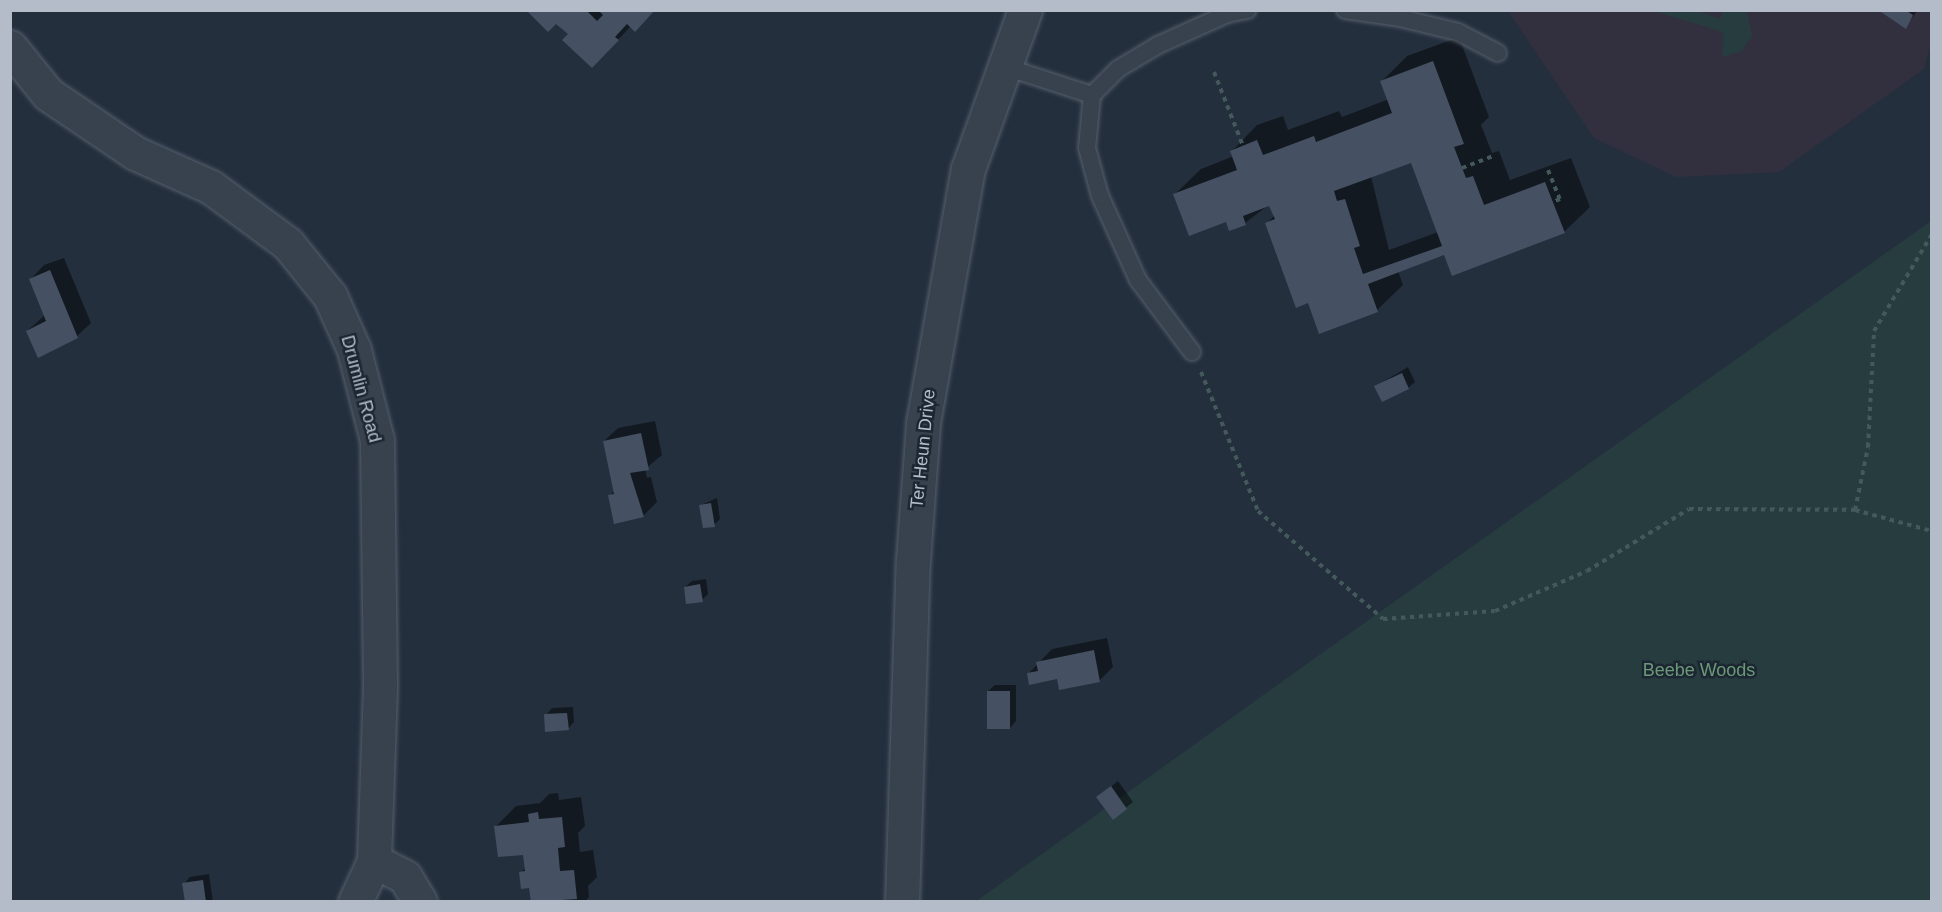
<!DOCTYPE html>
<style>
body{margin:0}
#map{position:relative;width:1942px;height:912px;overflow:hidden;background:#242f3e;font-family:Helvetica,sans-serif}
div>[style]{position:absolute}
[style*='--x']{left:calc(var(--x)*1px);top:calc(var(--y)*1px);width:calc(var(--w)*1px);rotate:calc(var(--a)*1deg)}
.medical>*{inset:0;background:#32303f}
.green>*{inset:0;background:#263c3f}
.shadow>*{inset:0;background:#0007}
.building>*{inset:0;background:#455162}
.path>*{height:4px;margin-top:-2px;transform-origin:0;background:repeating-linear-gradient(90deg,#44595c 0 4.5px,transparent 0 9px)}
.roads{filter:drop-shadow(0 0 2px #565f6c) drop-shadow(0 0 2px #565f6c)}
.lane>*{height:16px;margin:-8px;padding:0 8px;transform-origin:8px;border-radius:8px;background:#38414e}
.street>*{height:33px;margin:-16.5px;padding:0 16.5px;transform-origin:16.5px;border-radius:16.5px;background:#38414e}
span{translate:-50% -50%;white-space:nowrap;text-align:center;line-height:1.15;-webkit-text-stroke:5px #1d2633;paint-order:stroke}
.street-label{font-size:18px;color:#b4bcc9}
.park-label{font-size:18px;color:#6b9a76}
.frame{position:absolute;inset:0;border:12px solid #b4bcc9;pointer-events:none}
</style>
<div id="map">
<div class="medical">
<div style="clip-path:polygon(1508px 11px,1931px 11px,1931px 42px,1924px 69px,1779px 172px,1676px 177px,1594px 138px)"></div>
</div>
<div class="green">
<div style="clip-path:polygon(1653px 11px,1697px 11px,1720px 19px,1723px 11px,1747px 11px,1752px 36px,1742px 51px,1722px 57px,1723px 32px)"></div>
<div style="clip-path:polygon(1931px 221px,1931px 901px,975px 902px,1315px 658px)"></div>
</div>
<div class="shadow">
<div style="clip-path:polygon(654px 10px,631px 26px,612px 46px,570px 34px,556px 22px,528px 11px)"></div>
<div style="clip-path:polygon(1880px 10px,1918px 10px,1905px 27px)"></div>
<div style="clip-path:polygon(evenodd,1459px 37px,1489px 117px,1481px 125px,1492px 153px,1499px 151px,1510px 180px,1571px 158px,1590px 207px,1564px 232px,1445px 253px,1398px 271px,1403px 285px,1377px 310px,1266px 224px,1275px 215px,1270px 204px,1245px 223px,1227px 220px,1175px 194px,1201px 169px,1234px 156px,1232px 151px,1257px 125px,1283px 116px,1288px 130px,1339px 111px,1342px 117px,1389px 99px,1382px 81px,1407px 56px,1459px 37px,1412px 161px,1438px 232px,1389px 250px,1371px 176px,1412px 161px)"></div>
<div style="clip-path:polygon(64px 258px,91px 323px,77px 336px,27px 331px,45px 315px,31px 279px,44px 265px)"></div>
<div style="clip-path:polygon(1408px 367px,1415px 382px,1408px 388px,1376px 386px)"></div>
<div style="clip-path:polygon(655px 421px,662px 455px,645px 469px,647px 478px,651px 477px,657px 502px,643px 516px,610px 496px,614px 491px,604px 441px,618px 428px)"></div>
<div style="clip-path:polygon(717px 498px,720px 519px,714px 525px,701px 505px)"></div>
<div style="clip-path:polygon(706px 579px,708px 594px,702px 600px,685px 587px,692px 581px)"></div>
<div style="clip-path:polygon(1107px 638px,1113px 667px,1099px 681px,1029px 673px,1052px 649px)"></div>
<div style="clip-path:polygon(995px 685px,1016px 685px,1016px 721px,1010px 728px,988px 691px)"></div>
<div style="clip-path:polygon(573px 707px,574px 722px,568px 729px,546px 715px,552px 708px)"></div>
<div style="clip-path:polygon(1118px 781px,1133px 802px,1113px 818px,1098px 797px)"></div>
<div style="clip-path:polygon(558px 793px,559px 800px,581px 797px,585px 826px,578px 833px,580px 852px,593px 850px,597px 877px,588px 886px,589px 897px,585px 902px,532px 902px,530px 886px,521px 873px,526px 867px,524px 853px,496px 826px,516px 806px,540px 803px,549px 794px)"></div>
<div style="clip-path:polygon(209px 874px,213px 902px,186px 902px,184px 884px,190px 877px)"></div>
</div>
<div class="building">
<div style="clip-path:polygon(526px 10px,586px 10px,597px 21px,603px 15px,598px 10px,655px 10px,635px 32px,627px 24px,615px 37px,619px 40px,592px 68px,562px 40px,568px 34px,556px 24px,548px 32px)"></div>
<div style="clip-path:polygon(1878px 10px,1905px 10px,1913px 15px,1906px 29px)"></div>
<div style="clip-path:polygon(evenodd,1433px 61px,1464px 144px,1454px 147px,1466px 178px,1473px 176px,1484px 205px,1545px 182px,1565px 233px,1452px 276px,1444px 255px,1368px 284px,1378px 312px,1319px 334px,1308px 303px,1296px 308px,1265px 223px,1275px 219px,1269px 206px,1243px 216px,1246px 225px,1229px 231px,1226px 222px,1189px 236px,1173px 194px,1237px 170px,1230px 151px,1257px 140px,1263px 155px,1314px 136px,1316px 142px,1392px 113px,1380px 81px,1433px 61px,1411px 163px,1442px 246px,1363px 274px,1354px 248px,1360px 246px,1345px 199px,1337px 201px,1334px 191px,1411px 163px)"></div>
<div style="clip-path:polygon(50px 270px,78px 338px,38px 358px,26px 331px,46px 321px,29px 279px)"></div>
<div style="clip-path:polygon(1402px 373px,1409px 389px,1382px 402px,1374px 386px)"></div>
<div style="clip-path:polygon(641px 433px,649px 470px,630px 473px,644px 517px,614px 524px,608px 495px,614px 494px,603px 441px)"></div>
<div style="clip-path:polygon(711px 503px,715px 527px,703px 528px,699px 505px)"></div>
<div style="clip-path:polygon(700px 584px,703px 602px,686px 604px,684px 587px)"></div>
<div style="clip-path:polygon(1094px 650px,1100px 682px,1059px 690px,1057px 679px,1029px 685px,1027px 673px,1038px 671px,1036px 662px)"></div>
<div style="clip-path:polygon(987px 691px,1010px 691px,1010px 729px,987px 729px)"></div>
<div style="clip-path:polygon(567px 713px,569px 730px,545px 732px,544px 714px)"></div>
<div style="clip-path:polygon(1111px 786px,1127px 809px,1113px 820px,1096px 797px)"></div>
<div style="clip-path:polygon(538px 812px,539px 819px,562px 817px,565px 847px,558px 848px,560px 871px,574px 870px,577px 899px,531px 902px,529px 888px,521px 889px,519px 872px,525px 871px,523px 855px,498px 857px,494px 826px,529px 822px,528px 814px)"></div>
<div style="clip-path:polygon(203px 880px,206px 902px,185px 902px,182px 883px)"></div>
</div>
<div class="path">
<div style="--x:1214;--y:72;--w:79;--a:68.6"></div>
<div style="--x:1462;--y:168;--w:33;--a:-21"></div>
<div style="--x:1548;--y:170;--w:31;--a:68"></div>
<div style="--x:1560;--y:199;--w:8;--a:157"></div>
<div style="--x:1201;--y:372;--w:150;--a:67.7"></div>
<div style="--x:1258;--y:511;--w:165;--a:40.8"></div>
<div style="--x:1383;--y:619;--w:112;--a:-4.1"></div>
<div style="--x:1495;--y:611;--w:100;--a:-23.5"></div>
<div style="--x:1587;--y:571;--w:119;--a:-31.3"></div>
<div style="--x:1689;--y:509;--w:166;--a:0.3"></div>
<div style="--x:1855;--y:510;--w:80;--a:15.3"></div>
<div style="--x:1855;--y:510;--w:64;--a:-78.3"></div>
<div style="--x:1868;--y:447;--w:116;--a:-87"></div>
<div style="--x:1874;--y:331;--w:113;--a:-59.1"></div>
</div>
<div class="roads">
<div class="lane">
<div style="--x:1345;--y:10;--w:56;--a:8.3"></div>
<div style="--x:1400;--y:18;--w:60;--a:13.6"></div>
<div style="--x:1458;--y:32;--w:45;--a:27.7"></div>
<div style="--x:1006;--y:67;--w:90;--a:18"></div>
<div style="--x:1192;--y:352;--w:90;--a:-126.9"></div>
<div style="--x:1138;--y:280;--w:92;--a:-114.3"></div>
<div style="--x:1100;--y:196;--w:50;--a:-105.2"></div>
<div style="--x:1087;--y:148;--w:53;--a:-84.6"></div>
<div style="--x:1092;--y:95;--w:37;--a:-45"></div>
<div style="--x:1118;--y:69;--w:47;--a:-31"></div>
<div style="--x:1158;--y:45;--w:76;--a:-24.2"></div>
<div style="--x:1227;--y:14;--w:21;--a:-11"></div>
</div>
<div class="street">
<div style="--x:10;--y:47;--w:60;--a:51"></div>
<div style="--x:48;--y:94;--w:105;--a:34.1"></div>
<div style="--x:135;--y:153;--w:83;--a:24.1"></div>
<div style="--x:211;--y:187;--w:96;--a:36.5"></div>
<div style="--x:288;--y:244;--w:67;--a:51.1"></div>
<div style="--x:330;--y:296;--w:59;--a:66"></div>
<div style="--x:354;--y:350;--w:93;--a:75.7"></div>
<div style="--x:377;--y:440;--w:247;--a:89.3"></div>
<div style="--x:380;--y:687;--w:174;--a:92"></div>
<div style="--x:355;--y:902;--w:45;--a:-65.1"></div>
<div style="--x:374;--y:861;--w:35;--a:27"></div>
<div style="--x:405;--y:877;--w:29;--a:59"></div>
<div style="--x:902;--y:902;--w:342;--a:-88.2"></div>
<div style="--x:913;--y:560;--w:137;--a:-85.8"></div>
<div style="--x:923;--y:423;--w:258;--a:-80"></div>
<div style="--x:968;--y:169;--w:169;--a:-70.3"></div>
</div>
</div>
<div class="street-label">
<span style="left:361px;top:389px;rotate:75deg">Drumlin Road</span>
<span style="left:923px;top:449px;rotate:-84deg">Ter Heun Drive</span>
</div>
<div class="park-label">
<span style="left:1699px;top:670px">Beebe Woods</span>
</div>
<div class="frame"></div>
</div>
